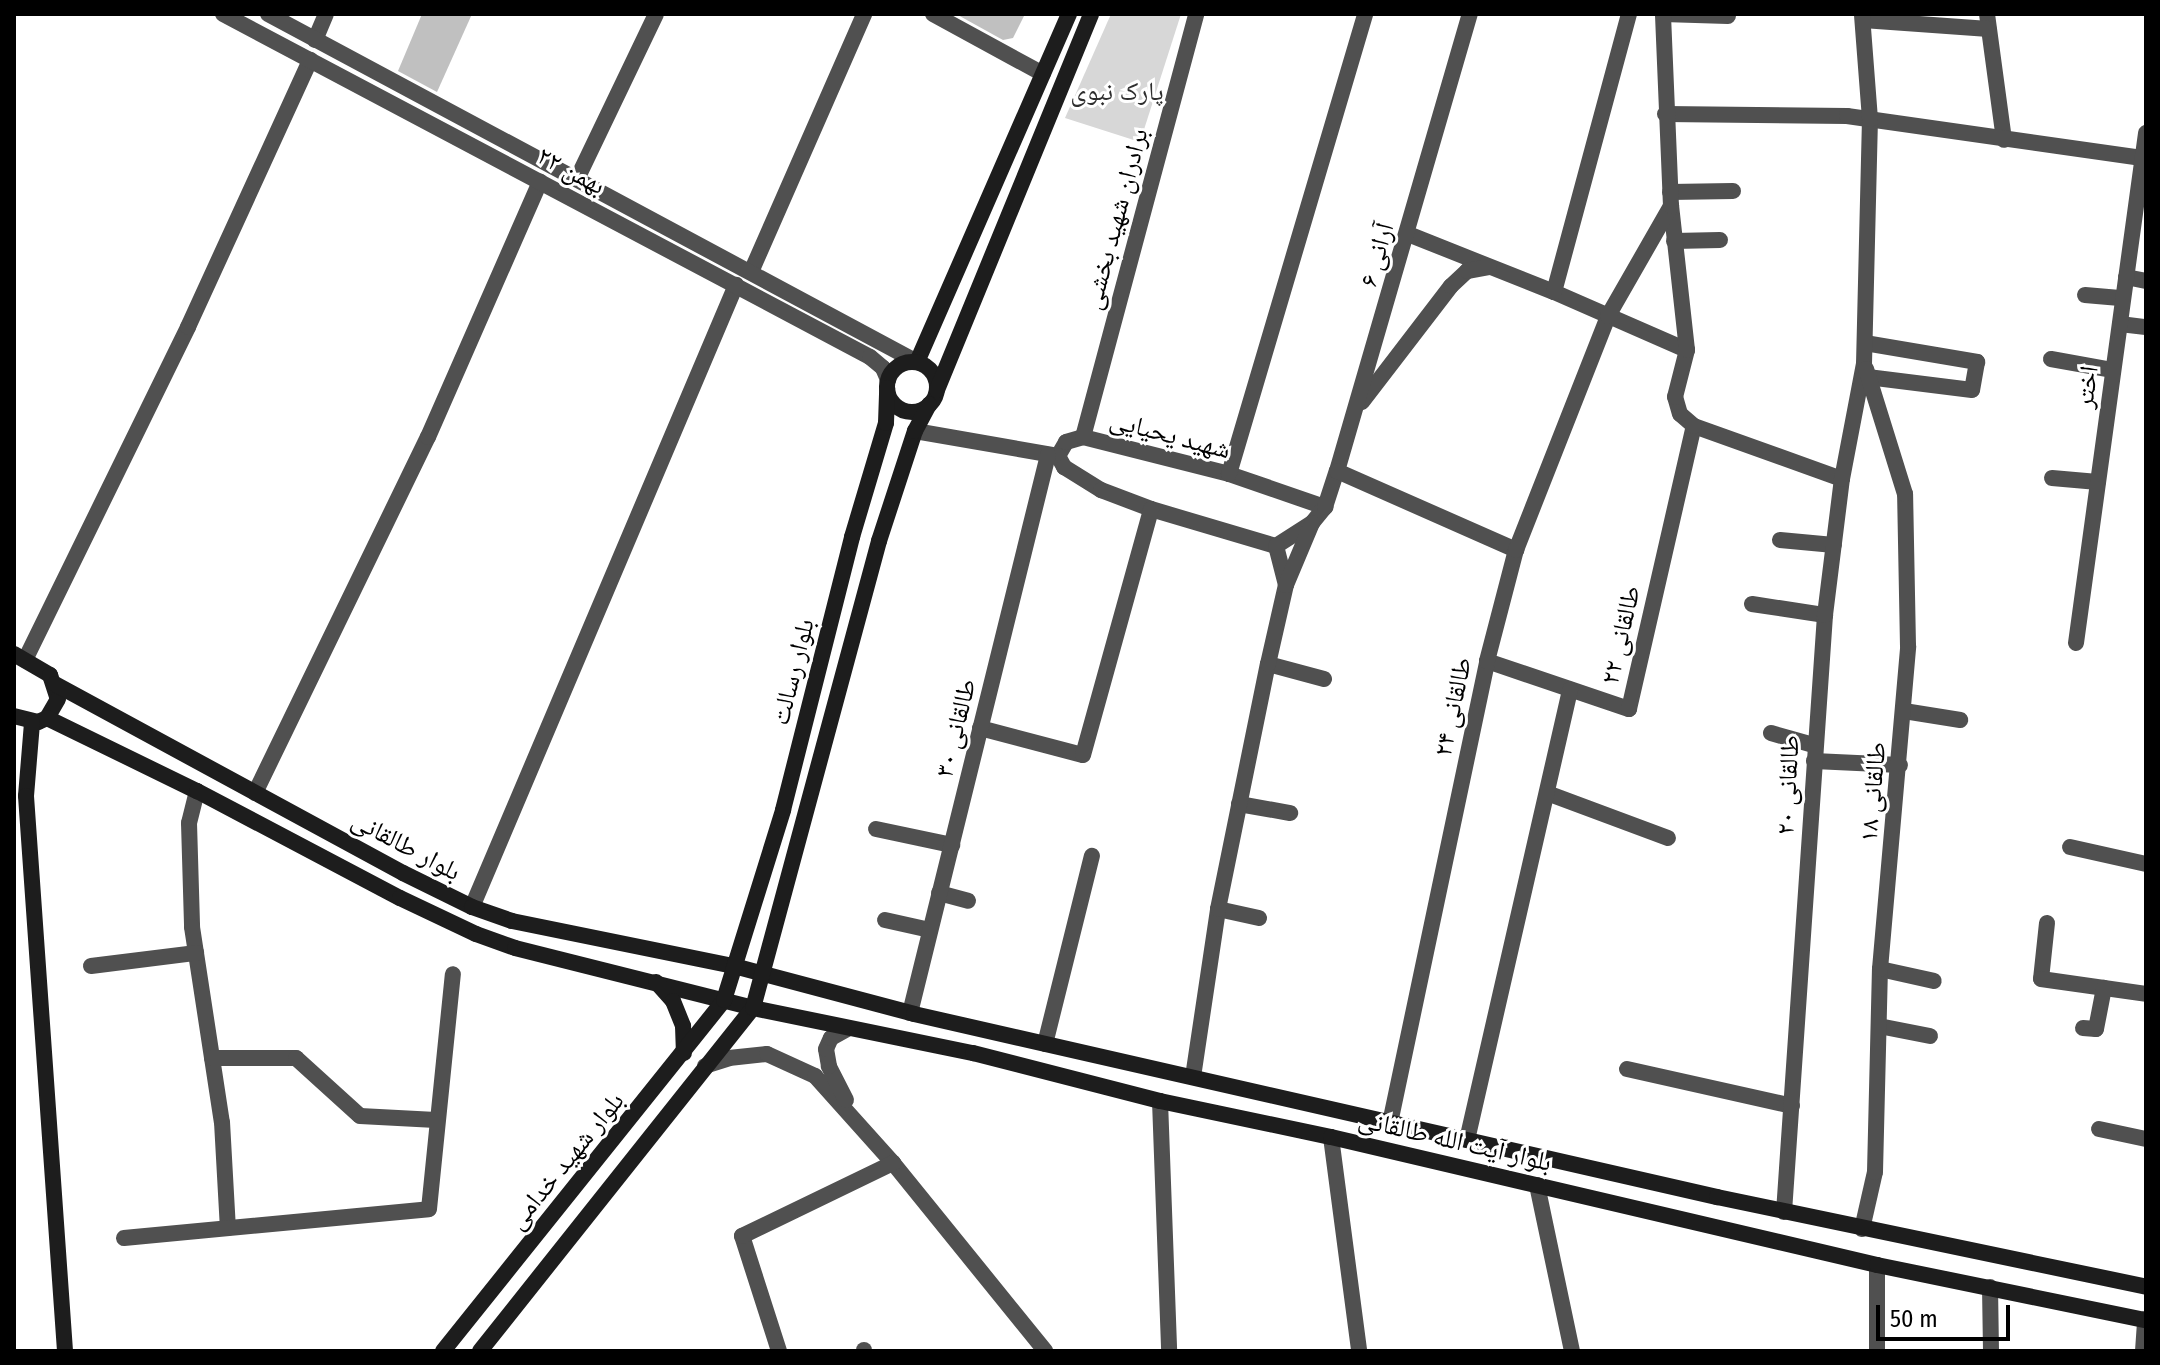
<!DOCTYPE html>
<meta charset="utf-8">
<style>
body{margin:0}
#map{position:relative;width:2160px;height:1365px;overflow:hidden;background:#fff;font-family:"Fira Sans Condensed","Noto Naskh Arabic",sans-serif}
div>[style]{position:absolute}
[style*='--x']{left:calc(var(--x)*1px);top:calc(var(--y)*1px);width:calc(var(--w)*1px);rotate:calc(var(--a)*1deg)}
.green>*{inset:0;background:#d7d7d7}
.building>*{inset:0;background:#c0c0c0}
.minor>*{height:16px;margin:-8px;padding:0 8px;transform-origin:8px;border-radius:8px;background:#505050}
.tertiary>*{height:16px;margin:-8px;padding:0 8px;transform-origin:8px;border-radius:8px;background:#505050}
.secondary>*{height:16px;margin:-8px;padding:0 8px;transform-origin:8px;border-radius:8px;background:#1d1d1d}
.secondary>.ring{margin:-8px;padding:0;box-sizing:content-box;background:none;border:16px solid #1d1d1d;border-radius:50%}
span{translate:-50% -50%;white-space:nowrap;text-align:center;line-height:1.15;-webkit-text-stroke:6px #fff;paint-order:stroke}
.park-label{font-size:26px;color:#2e2e2e}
.street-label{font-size:26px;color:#000}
.frame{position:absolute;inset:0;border:16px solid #000;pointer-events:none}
.scale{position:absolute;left:1876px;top:1305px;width:134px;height:36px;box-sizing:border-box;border:4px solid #000;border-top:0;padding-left:10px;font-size:24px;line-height:28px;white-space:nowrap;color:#000;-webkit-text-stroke:6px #fff;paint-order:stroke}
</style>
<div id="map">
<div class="green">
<div style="clip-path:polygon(1111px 14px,1181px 14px,1140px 142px,1065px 118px)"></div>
</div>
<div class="building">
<div style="clip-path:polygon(422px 14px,472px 14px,437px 92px,398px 71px)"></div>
<div style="clip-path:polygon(956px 14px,1025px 14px,1013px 38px,1003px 40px)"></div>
</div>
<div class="minor">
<div style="--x:933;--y:14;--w:125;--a:28.6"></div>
<div style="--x:1663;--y:14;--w:65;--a:1.8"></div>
<div style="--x:1987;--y:14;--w:127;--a:82.3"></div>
<div style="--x:1863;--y:20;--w:126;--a:4.1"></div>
<div style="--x:315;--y:40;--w:28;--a:-67"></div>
<div style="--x:1665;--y:114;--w:182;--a:0.6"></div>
<div style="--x:1847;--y:116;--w:298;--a:8.1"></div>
<div style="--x:577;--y:179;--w:183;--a:-64.4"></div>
<div style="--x:1670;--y:192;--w:63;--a:-0.9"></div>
<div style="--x:1408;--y:234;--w:157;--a:21.7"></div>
<div style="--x:1554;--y:292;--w:145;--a:23.6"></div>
<div style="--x:1674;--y:241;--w:46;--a:-1.2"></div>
<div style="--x:751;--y:272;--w:282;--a:-66.3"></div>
<div style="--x:2126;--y:277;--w:20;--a:11"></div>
<div style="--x:1554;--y:292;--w:288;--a:-74.9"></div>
<div style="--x:2085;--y:295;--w:38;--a:5"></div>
<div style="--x:2120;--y:324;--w:26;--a:7"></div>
<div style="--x:1865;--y:343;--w:114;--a:9.6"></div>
<div style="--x:1977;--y:362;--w:28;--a:100"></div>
<div style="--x:1972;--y:390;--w:105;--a:-172.9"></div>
<div style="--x:2051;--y:359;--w:63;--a:10.1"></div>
<div style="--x:1362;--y:402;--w:146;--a:-52.5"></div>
<div style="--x:1451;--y:286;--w:22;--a:-43"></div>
<div style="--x:1467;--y:271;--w:22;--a:-10"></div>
<div style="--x:1694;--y:426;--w:157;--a:19.7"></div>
<div style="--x:915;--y:431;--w:145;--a:9.9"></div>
<div style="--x:1058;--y:456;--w:16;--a:-60"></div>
<div style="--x:1066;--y:442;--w:18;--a:-16"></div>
<div style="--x:1083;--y:437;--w:151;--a:14.2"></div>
<div style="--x:1229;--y:474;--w:102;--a:19"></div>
<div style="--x:1083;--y:437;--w:438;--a:-75"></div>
<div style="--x:1058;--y:456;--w:13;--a:61"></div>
<div style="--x:1064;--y:467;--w:44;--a:31.9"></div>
<div style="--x:1101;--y:490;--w:53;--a:20.8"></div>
<div style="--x:1151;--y:509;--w:130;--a:16.5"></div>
<div style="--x:1276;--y:546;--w:43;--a:-32.6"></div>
<div style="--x:1312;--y:523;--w:21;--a:-51"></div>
<div style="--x:1325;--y:507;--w:38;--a:-72"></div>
<div style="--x:1337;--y:471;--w:476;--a:-73.8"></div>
<div style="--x:1337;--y:471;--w:196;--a:23.8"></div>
<div style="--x:1229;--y:474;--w:480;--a:-73.5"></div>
<div style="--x:2052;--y:478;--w:46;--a:5"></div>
<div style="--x:1780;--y:540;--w:54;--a:5.3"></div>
<div style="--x:1276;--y:546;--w:40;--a:75.6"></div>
<div style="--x:1752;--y:604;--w:74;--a:8.6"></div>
<div style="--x:2076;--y:643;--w:515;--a:-82.18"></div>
<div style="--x:25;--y:660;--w:371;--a:-63.9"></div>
<div style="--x:188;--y:327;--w:294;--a:-65.4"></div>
<div style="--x:1487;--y:661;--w:150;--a:18.7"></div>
<div style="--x:1629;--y:709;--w:290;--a:-77.1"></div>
<div style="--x:1694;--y:426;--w:18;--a:-139"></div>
<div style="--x:1680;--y:414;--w:18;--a:-106"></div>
<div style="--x:1675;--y:397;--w:49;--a:-75.7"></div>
<div style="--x:1687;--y:350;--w:145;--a:-96.3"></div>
<div style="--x:1268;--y:664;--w:58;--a:15"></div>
<div style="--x:1904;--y:711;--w:57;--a:9.1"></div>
<div style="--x:980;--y:728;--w:106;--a:14.7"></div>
<div style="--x:1083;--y:755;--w:255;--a:-74.5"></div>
<div style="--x:1771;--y:733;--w:44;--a:15.9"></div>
<div style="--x:1814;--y:761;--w:86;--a:2.7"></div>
<div style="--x:197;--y:791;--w:33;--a:104"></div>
<div style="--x:189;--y:823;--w:104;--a:88.3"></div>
<div style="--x:192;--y:927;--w:197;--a:81.3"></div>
<div style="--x:222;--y:1122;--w:106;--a:86.8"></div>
<div style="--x:255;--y:793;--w:396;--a:-64.1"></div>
<div style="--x:428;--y:437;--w:279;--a:-66.3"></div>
<div style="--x:1547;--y:793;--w:129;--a:20.4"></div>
<div style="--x:1239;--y:804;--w:52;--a:10"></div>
<div style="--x:876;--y:829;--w:78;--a:11.9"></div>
<div style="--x:2070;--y:847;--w:78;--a:12.6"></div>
<div style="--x:939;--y:893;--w:30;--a:15"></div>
<div style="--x:472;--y:907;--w:676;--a:-67"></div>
<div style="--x:1218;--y:909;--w:42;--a:12.4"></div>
<div style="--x:885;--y:920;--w:46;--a:12.5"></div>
<div style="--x:2047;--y:923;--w:56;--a:96.1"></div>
<div style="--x:2041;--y:979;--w:106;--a:8.1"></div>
<div style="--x:91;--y:966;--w:106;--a:-7.1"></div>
<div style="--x:1880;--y:969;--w:55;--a:12.5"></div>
<div style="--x:910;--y:1013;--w:575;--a:-76.11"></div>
<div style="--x:1879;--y:1026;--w:52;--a:11.1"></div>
<div style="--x:2083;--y:1028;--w:13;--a:4"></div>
<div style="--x:2096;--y:1029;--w:42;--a:-79"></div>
<div style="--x:1045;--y:1044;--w:194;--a:-76"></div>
<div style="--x:212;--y:1058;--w:84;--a:0"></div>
<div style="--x:296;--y:1058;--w:86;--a:42.2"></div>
<div style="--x:360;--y:1116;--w:76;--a:3"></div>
<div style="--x:705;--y:1066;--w:25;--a:-18"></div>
<div style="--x:729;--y:1058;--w:38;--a:-6"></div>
<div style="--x:767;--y:1054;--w:53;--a:24.6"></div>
<div style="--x:815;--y:1076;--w:117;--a:48.1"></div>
<div style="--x:893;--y:1163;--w:242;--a:51"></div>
<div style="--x:1627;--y:1069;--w:169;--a:12.6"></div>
<div style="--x:1193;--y:1077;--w:170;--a:-81.5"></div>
<div style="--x:1218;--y:909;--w:250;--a:-78.5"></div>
<div style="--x:1268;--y:664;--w:81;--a:-77.2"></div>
<div style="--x:1286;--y:585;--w:67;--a:-67.2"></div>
<div style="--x:846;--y:1100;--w:38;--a:-117"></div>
<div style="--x:829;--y:1066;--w:17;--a:-100"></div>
<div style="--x:826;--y:1049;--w:12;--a:-66"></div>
<div style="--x:831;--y:1038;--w:18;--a:-29"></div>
<div style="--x:1160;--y:1101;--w:250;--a:87.9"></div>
<div style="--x:1390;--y:1123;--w:472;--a:-78.1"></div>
<div style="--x:1487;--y:661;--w:115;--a:-75.4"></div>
<div style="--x:1516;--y:550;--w:251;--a:-68.5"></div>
<div style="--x:1608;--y:316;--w:127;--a:-60.2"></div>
<div style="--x:1671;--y:206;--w:192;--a:-92.4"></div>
<div style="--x:2099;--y:1129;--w:48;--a:12"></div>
<div style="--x:1331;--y:1137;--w:216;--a:82.5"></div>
<div style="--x:1467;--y:1140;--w:462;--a:-77.1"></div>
<div style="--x:1537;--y:1185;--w:170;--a:78.1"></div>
<div style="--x:1784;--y:1212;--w:598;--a:-86.07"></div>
<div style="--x:1825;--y:615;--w:137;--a:-82.9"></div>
<div style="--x:1842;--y:479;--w:117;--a:-79.2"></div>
<div style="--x:1864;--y:364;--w:245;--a:-88.6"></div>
<div style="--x:1870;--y:119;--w:105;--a:-94.4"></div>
<div style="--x:1862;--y:1229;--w:58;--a:-77.2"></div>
<div style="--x:1875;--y:1172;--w:203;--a:-88.6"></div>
<div style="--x:1880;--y:969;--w:324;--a:-85"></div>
<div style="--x:1908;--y:646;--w:152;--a:-91.1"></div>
<div style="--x:1905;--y:494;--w:131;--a:-107.3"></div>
<div style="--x:124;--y:1238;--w:306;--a:-5.4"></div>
<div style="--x:429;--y:1209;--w:236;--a:-84.2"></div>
<div style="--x:1877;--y:1265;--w:86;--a:90"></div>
<div style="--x:1990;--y:1287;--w:64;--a:89.1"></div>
<div style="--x:864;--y:1350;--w:1;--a:90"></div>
<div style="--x:779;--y:1351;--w:121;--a:-107.8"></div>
<div style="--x:742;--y:1236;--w:168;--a:-25.8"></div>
<div style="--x:2143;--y:1351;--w:32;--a:-86"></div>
</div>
<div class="tertiary">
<div style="--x:223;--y:14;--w:732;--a:27.93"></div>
<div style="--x:870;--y:357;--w:17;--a:40"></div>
<div style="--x:883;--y:368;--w:13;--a:67"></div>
<div style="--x:268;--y:14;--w:736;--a:28.2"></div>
</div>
<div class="secondary">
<div style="--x:917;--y:362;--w:380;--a:-66.4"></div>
<div class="ring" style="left:887px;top:362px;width:34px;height:34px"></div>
<div style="--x:937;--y:390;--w:406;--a:-67.7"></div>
<div style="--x:14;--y:654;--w:42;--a:30.3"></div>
<div style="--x:50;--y:675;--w:25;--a:72"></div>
<div style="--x:58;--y:699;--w:22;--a:120"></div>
<div style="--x:47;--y:718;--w:10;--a:156"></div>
<div style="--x:38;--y:722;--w:25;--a:-166"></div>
<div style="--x:55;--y:684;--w:396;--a:28.5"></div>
<div style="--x:403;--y:873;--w:77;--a:26.2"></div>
<div style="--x:472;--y:907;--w:42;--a:19.3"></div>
<div style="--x:512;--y:921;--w:227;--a:11.5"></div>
<div style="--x:734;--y:966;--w:186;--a:14.9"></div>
<div style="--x:914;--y:1014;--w:824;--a:12.84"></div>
<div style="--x:1717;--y:1197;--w:438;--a:11.8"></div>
<div style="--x:47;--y:718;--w:167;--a:26"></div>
<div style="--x:197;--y:791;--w:229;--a:27.8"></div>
<div style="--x:400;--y:898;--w:84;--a:25.3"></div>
<div style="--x:476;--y:934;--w:41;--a:19.7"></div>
<div style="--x:515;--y:948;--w:245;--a:14.1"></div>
<div style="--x:753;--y:1008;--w:225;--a:11.6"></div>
<div style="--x:973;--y:1053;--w:193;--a:14.4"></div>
<div style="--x:1160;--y:1101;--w:175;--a:11.9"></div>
<div style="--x:1331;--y:1137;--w:561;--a:13.19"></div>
<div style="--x:1877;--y:1265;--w:275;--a:11.6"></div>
<div style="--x:32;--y:723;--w:73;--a:94.7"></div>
<div style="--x:26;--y:796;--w:556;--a:85.98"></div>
<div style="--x:656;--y:982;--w:25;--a:48"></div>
<div style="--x:673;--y:1001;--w:27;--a:68"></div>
<div style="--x:683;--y:1026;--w:27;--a:88"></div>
<div style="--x:443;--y:1351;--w:450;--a:-51.3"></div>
<div style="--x:724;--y:1000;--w:199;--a:-72.7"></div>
<div style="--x:783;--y:810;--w:282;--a:-75.8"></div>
<div style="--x:852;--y:537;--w:119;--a:-73.4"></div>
<div style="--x:886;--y:423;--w:35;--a:-88"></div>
<div style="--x:480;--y:1351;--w:438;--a:-51.5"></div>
<div style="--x:753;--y:1008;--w:484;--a:-74.9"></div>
<div style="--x:879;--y:541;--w:116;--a:-71.9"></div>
<div style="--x:915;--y:431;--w:30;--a:-62"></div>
</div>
<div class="park-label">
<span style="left:1117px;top:92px">پارک نبوی</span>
</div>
<div class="street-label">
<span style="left:571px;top:171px;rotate:28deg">۲۲ بهمن</span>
<span style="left:1116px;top:219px;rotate:-75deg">برادران شهید بخشی</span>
<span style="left:1377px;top:255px;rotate:-74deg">آرانی ۶</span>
<span style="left:2087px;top:387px;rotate:-82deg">اختر</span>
<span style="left:1170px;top:435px;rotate:15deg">شهید یحیایی</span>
<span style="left:1621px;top:635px;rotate:-77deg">طالقانی ۲۲</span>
<span style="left:793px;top:672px;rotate:-76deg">بلوار رسالت</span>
<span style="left:1453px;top:707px;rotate:-78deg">طالقانی ۲۴</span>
<span style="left:956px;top:728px;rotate:-76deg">طالقانی ۳۰</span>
<span style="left:1788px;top:785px;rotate:-87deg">طالقانی ۲۰</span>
<span style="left:1873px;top:792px;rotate:-85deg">طالقانی ۱۸</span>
<span style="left:406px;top:846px;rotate:28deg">بلوار طالقانی</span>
<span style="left:1455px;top:1141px;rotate:13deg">بلوار آیت الله طالقانی</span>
<span style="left:566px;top:1161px;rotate:-51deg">بلوار شهید خدامی</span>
</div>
<div class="frame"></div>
<div class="scale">50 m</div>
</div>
